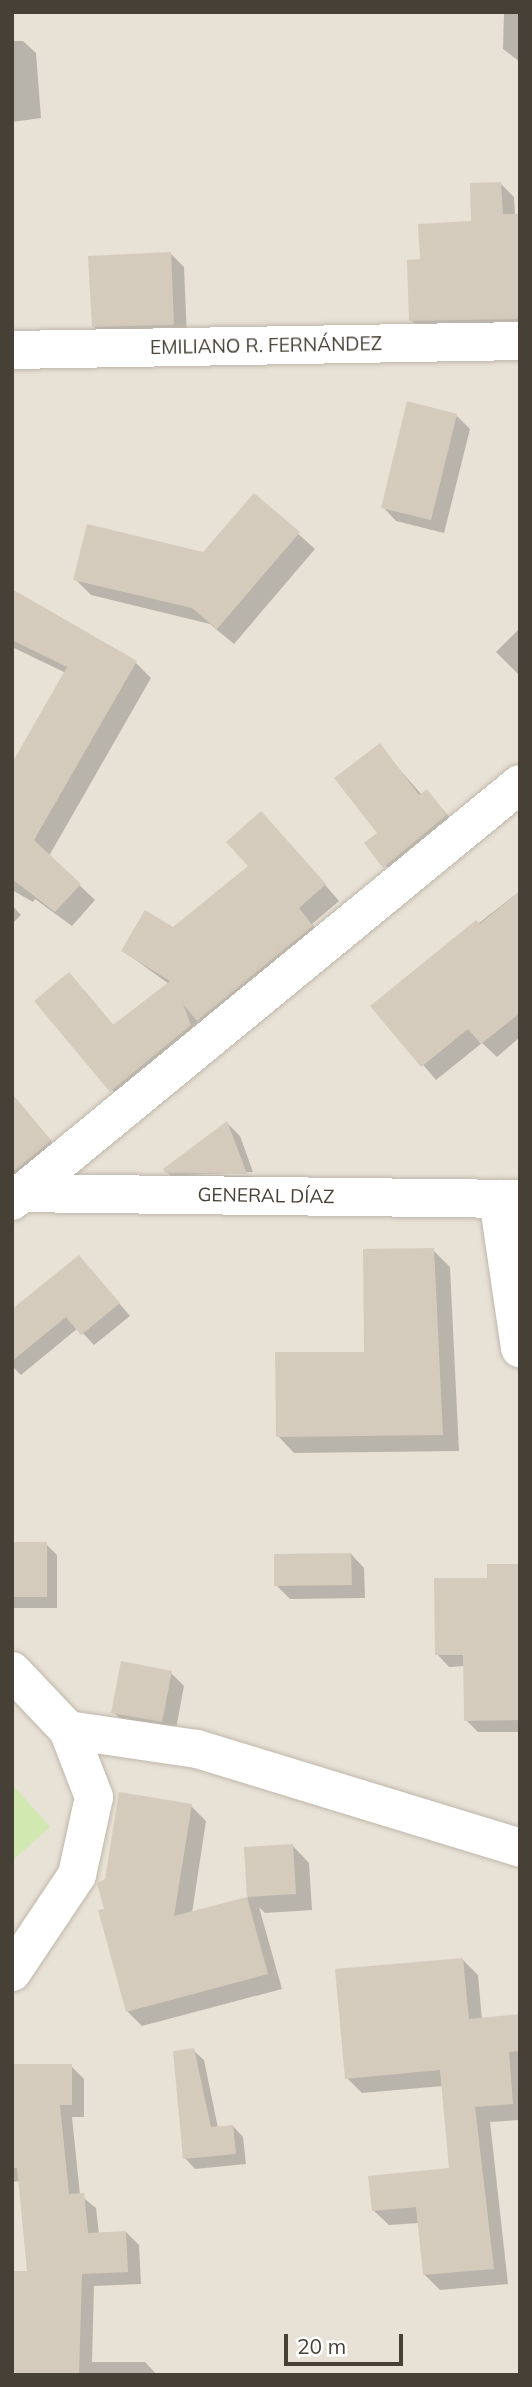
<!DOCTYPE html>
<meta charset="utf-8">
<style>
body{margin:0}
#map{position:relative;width:532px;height:2387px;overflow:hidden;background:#f4efe8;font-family:Mulish,sans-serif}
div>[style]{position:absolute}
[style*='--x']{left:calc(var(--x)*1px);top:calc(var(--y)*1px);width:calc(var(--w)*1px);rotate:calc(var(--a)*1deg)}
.residential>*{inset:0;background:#e8e1d6}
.green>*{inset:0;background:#d2e8b1}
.shadow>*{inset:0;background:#0003}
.building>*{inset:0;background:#d5cbbd}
.roads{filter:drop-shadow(0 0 2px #bfb7aa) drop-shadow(0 0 2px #bfb7aa)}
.minor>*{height:38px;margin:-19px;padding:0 19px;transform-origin:19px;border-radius:19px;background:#fff}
.tertiary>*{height:38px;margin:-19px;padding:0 19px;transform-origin:19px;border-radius:19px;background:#fff}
span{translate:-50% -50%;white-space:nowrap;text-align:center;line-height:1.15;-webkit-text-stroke:5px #fff;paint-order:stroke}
.street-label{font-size:19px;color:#474036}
.frame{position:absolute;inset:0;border:14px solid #474036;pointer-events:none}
.scale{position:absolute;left:284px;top:2334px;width:119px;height:32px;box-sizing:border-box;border:4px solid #474036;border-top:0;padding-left:9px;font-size:21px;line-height:24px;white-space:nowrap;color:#474036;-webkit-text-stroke:5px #fff;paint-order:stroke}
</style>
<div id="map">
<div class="residential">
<div style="clip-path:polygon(12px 12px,520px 12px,520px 2375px,12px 2375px)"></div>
</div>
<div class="green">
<div style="clip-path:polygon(12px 1784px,50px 1827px,12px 1861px)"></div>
</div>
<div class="shadow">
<div style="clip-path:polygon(504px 13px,520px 14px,520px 62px,503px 49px)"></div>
<div style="clip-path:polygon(12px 41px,23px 41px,36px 53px,41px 118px,12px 122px)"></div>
<div style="clip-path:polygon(501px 184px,514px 197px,515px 216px,520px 215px,520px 332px,424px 334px,411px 320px,421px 261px,473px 223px)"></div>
<div style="clip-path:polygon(170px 253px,184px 267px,187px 338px,107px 339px,93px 326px)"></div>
<div style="clip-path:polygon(457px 416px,470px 429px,444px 533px,396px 521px,383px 507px)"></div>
<div style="clip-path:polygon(255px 495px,315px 549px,234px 644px,210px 624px,91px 595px,75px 579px,204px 554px)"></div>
<div style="clip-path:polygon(12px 591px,136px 663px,151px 678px,49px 856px,95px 900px,72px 926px,35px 899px,33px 902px,12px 890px,12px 766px,66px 673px,12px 647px)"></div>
<div style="clip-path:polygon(520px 628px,520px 676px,496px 652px)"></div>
<div style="clip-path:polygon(379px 746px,422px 795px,427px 791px,464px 834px,402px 884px,367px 844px,379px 834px)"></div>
<div style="clip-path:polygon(276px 828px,339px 901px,312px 924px,327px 942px,213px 1035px,198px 1020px,206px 1041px,126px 1106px,36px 1001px,84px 990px,114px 1026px,169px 984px,123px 951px,173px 929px,250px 867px)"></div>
<div style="clip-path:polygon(520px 891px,520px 1037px,497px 1057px,482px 1043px,436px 1080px,373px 1006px)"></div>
<div style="clip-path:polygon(12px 905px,21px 915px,12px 924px)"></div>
<div style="clip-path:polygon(12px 1094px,63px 1155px,12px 1191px)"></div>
<div style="clip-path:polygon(227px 1123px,240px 1136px,253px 1172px,187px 1175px,254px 1176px,258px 1187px,181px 1186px,165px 1170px)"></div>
<div style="clip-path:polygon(433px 1250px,450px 1267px,459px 1451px,294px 1453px,278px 1436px,366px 1353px)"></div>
<div style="clip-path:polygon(79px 1257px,130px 1316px,94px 1345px,78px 1328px,21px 1375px,12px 1366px,12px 1311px)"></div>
<div style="clip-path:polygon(12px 1544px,46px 1544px,57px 1555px,57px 1608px,12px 1608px)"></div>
<div style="clip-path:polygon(351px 1554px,364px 1568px,365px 1598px,290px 1599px,276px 1585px)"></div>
<div style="clip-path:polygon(520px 1566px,520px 1732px,478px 1732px,466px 1720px,465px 1666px,449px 1667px,437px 1654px)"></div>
<div style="clip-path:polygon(171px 1673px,184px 1686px,175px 1734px,127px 1725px,113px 1712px)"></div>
<div style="clip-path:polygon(191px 1806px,206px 1821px,192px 1913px,248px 1898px,246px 1848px,293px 1846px,309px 1863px,312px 1910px,265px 1913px,259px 1907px,282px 1989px,142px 2026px,127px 2011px,106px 1910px,107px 1880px)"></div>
<div style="clip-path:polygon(463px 1960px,478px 1975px,482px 2020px,520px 2016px,520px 2120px,490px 2122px,508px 2284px,440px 2290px,424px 2274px,419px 2223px,389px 2225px,373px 2210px,451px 2170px,443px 2086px,362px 2093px,347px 2078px)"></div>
<div style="clip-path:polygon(193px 2050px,204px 2060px,218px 2128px,233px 2126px,243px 2137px,246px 2164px,195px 2169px,185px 2158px)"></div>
<div style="clip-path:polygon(12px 2066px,71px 2066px,84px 2079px,84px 2117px,72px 2117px,80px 2195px,96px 2208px,99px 2234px,126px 2232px,139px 2245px,141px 2284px,94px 2286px,92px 2362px,145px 2362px,157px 2375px,12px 2375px,28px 2273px,20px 2181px,12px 2182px)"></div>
</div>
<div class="building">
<div style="clip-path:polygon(501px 182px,503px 214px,520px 214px,520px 319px,409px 321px,407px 260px,420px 259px,418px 224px,471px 221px,470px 183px)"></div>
<div style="clip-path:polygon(171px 252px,174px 325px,92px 327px,88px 256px)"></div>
<div style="clip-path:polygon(407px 401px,457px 414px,431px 520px,381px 508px)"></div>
<div style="clip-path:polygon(254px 493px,300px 532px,217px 629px,192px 608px,73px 580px,87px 524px,203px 552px)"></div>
<div style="clip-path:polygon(12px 589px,137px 661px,34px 840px,81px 884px,55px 912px,12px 879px,12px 763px,67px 667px,12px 640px)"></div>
<div style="clip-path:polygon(380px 743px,419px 795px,427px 789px,447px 815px,383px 868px,364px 843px,377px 833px,334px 778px)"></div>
<div style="clip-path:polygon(261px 811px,326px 884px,299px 908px,313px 926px,197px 1021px,183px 1004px,191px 1025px,110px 1092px,34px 1001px,69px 972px,113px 1025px,170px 981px,121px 951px,145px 910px,173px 927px,248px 866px,226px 842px)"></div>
<div style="clip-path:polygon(520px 891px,520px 1013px,481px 1044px,468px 1029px,421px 1067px,370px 1006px,476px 920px,480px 924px)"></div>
<div style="clip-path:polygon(12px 1094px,51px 1141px,14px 1171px,12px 1171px)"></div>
<div style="clip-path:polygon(227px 1121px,247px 1174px,165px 1173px,163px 1169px)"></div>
<div style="clip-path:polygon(434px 1248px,443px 1435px,276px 1437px,275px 1352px,364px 1352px,363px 1249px)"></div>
<div style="clip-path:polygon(79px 1255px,120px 1303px,81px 1335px,66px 1317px,12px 1361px,12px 1309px)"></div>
<div style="clip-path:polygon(12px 1542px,47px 1542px,47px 1597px,12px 1597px)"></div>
<div style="clip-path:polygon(351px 1553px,352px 1585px,274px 1586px,274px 1554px)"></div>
<div style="clip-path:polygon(487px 1564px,520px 1564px,520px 1720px,464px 1721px,463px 1655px,435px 1655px,434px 1578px,487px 1578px)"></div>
<div style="clip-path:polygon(121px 1661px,172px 1671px,162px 1722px,111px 1713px)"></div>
<div style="clip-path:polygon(119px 1792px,192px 1804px,174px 1916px,247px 1897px,268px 1974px,126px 2012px,98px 1910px,104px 1909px,97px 1883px,105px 1879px)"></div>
<div style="clip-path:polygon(293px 1844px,296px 1894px,247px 1897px,244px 1847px)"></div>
<div style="clip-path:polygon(463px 1958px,469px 2019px,520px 2014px,520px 2051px,509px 2052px,513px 2104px,475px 2107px,494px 2269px,423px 2275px,416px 2207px,372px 2211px,368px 2176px,449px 2168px,440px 2070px,345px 2079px,335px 1969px)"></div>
<div style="clip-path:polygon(194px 2048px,211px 2127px,233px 2125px,236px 2154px,183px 2159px,173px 2051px)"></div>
<div style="clip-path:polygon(12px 2064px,72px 2064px,72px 2105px,60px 2105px,69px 2194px,84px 2193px,88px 2233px,126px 2231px,128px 2272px,82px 2274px,79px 2375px,12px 2375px,12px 2271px,27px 2271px,17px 2168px,12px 2168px)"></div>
</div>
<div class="roads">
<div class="minor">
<div style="--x:12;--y:350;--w:508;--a:-1.01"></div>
<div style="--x:12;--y:1193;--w:508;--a:0.68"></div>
<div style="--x:498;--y:1199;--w:151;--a:81.6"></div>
<div style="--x:12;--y:1671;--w:81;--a:46.5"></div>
<div style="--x:68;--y:1730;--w:72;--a:68.8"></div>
<div style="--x:94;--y:1797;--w:80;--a:102.3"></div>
<div style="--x:77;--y:1875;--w:117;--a:123.8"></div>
<div style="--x:68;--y:1730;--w:130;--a:8.4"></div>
<div style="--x:197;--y:1749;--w:338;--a:17"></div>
</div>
<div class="tertiary">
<div style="--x:12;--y:1201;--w:657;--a:-39.38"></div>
</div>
</div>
<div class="street-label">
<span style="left:266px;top:346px;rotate:-1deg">EMILIANO R. FERNÁNDEZ</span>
<span style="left:266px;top:1196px;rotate:1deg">GENERAL DÍAZ</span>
</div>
<div class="frame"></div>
<div class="scale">20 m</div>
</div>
